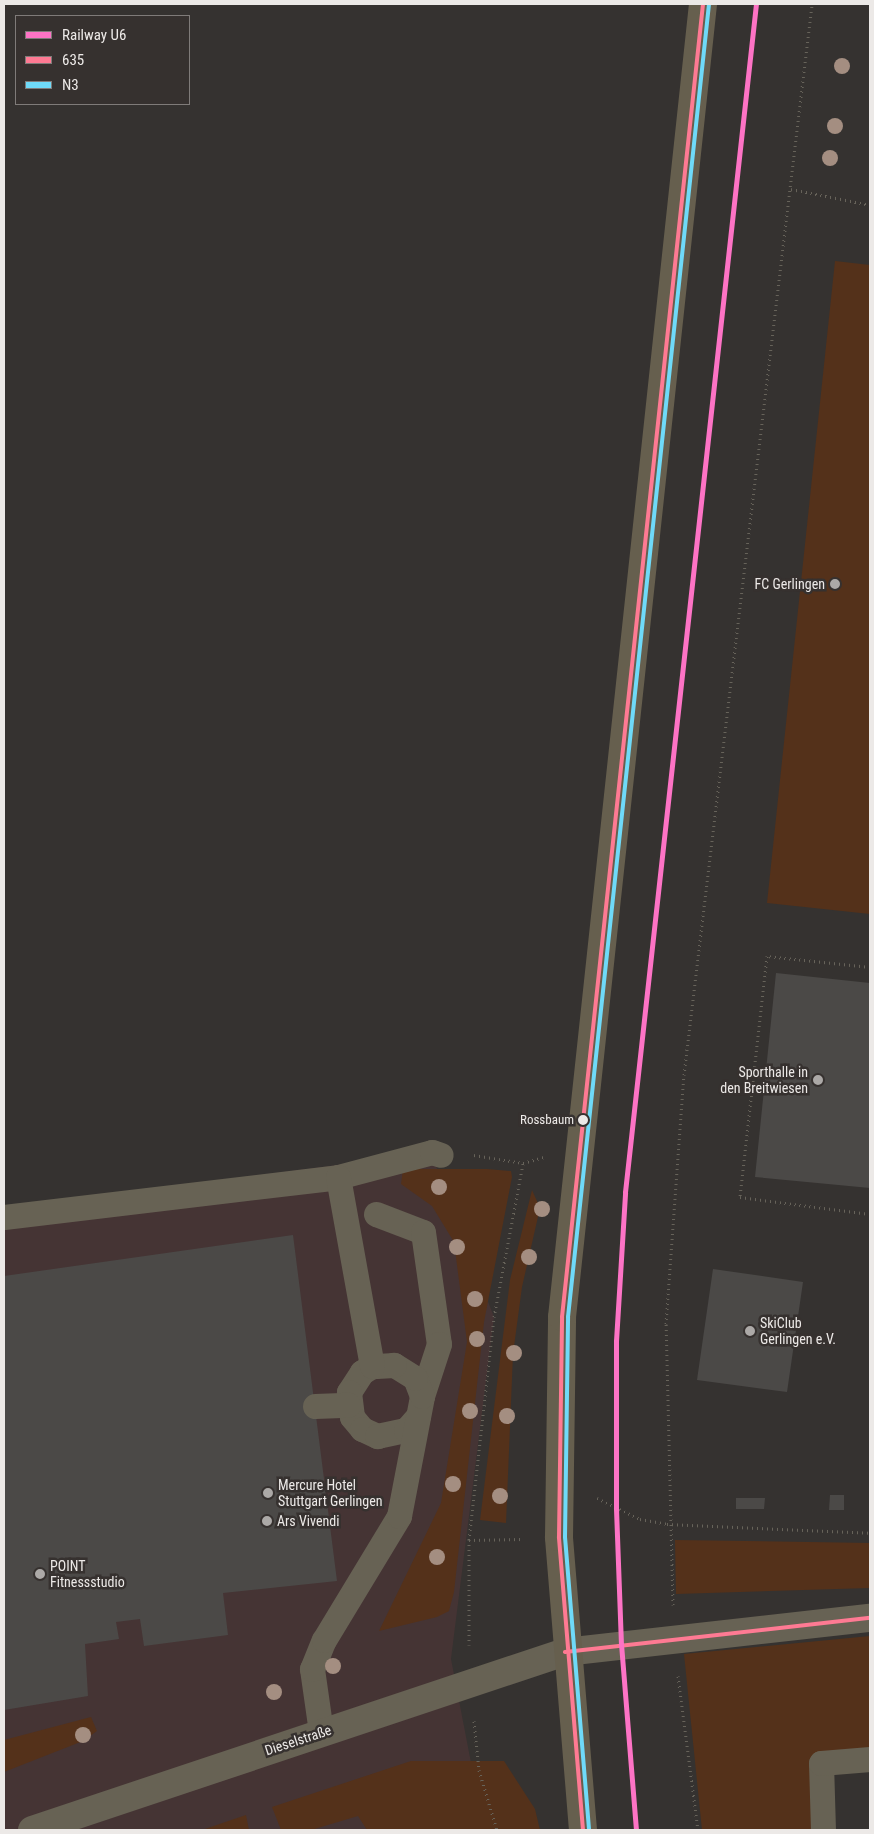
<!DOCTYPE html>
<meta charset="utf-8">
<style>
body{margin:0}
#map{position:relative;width:874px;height:1834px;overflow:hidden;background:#353230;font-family:"Roboto Condensed",sans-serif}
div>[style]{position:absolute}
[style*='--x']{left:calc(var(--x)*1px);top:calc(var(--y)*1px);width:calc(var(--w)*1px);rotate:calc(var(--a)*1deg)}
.commercial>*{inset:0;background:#453434}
.green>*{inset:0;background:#54311a}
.building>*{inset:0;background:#4b4947}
.path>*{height:3px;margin-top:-1.5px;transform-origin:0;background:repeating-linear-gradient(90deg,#67635a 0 1px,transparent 0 5px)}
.service>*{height:25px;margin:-12.5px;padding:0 12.5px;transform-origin:12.5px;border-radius:12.5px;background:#676254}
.minor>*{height:28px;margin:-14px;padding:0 14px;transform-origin:14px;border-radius:14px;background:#676254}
.tertiary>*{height:28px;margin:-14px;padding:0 14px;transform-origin:14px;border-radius:14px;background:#676254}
.secondary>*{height:28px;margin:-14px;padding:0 14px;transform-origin:14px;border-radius:14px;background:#665f4e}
.bus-1>*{height:4px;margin:-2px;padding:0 2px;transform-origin:2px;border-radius:2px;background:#fe7a93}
.bus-2>*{height:4px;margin:-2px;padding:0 2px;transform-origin:2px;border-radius:2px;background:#6fdaf8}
.rail-1>*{height:5px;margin:-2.5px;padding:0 2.5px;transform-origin:2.5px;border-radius:2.5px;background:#fd73c5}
.trees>*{width:16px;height:16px;margin:-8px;border-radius:50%;background:#a48e81}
.dots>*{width:14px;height:14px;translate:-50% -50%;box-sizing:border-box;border:2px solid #36312f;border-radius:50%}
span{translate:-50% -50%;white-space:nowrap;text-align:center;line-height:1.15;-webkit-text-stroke:5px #36312f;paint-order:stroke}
.bus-label{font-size:13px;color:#ece9e7}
.right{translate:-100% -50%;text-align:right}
.poi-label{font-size:14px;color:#ece9e7}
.left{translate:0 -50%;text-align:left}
.street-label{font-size:14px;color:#ece9e7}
.frame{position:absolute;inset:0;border:5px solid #ece9e7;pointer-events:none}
.legend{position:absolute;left:15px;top:15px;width:175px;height:90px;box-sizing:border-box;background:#36312f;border:1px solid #7f7b79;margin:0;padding:6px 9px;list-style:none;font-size:15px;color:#ece9e7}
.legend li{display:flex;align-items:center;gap:10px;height:25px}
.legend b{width:25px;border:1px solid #7f7b79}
</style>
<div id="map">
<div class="commercial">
<div style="clip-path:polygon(431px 1153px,494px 1317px,451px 1659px,484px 1830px,4px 1830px,4px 1208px)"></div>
</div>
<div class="green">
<div style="clip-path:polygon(835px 261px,870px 265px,870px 914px,767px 903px)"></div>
<div style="clip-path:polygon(403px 1169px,487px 1169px,511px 1171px,512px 1177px,484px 1322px,454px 1592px,449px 1611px,437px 1617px,379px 1631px,441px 1503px,467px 1342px,454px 1242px,432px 1206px,401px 1184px)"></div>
<div style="clip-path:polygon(532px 1190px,540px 1208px,522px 1287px,513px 1354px,506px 1523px,480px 1520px,510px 1280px)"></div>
<div style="clip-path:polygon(675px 1540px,870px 1543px,870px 1588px,676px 1594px)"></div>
<div style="clip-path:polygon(870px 1636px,870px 1759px,821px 1763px,823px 1830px,702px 1830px,684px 1654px)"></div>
<div style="clip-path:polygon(91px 1717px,97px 1731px,83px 1741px,4px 1772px,4px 1740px)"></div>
<div style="clip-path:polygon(411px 1761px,504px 1761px,535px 1809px,540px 1830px,367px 1830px,358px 1816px,311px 1830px,281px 1830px,272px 1807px)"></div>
<div style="clip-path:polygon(246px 1815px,249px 1830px,202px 1830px)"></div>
</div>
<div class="building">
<div style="clip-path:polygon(776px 973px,870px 983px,870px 1188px,755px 1177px)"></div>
<div style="clip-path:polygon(293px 1235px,337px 1581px,223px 1593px,228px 1635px,144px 1646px,140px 1619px,116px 1622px,119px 1639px,85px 1644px,88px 1696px,4px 1710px,4px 1276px)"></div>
<div style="clip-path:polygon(713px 1269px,803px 1282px,787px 1392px,697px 1380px)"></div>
<div style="clip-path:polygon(830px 1495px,844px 1495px,844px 1510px,829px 1510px)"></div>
<div style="clip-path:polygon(736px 1498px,765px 1498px,764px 1509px,736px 1509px)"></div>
</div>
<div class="path">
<div style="--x:791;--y:189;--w:81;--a:11.4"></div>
<div style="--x:870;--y:967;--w:104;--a:-173.9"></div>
<div style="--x:767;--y:956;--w:243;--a:96.4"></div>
<div style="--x:740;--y:1197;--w:131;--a:7.5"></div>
<div style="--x:474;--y:1155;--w:50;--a:9.3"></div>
<div style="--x:597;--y:1498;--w:48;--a:26"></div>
<div style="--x:640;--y:1519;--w:27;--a:10"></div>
<div style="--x:667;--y:1524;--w:203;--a:2.5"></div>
<div style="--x:469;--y:1540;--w:55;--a:-1"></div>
<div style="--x:673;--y:1605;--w:281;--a:-91.4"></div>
<div style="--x:666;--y:1324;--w:250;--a:-85.9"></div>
<div style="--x:684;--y:1075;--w:1079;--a:-83.18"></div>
<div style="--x:469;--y:1645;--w:105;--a:-90"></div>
<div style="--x:469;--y:1540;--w:224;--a:-83.6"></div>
<div style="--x:494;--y:1317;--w:157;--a:-79.3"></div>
<div style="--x:523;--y:1163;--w:22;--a:-16"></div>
<div style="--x:678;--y:1676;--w:155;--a:82.6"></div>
<div style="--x:474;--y:1721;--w:49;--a:84.2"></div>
<div style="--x:479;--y:1770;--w:63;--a:73.3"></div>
</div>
<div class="service">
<div style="--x:376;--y:1214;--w:50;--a:21"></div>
<div style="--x:423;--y:1232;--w:113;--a:81.9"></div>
<div style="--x:439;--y:1344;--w:55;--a:108.1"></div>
<div style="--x:4;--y:1217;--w:336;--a:-6.8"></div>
<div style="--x:338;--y:1177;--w:97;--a:-14.9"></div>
<div style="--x:432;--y:1152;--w:9;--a:18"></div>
<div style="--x:372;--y:1366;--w:12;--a:149"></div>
<div style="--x:362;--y:1372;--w:24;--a:123"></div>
<div style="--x:349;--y:1392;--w:25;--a:83"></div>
<div style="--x:352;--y:1417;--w:16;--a:50"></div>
<div style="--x:362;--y:1429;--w:17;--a:25"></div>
<div style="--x:377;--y:1436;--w:30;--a:-12"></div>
<div style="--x:406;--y:1430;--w:18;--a:-49"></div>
<div style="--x:315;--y:1406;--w:33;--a:-2"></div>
<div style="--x:321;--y:1732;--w:64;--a:-98.1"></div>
<div style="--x:312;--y:1669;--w:31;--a:-68"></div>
<div style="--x:324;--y:1640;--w:145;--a:-58.8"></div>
<div style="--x:399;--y:1516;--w:122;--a:-79.1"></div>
<div style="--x:422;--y:1396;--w:19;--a:-111"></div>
<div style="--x:415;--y:1378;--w:25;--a:-148"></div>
<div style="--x:394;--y:1365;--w:22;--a:177"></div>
<div style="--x:372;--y:1366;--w:192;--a:-100.2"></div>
<div style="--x:823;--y:1830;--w:67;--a:-91.7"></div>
<div style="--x:821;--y:1763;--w:49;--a:-4.7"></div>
</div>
<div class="minor">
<div style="--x:565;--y:1652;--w:307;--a:-6.4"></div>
</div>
<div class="tertiary">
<div style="--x:32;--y:1830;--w:562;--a:-18.47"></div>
</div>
<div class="secondary">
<div style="--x:583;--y:1830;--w:294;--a:-94.7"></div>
<div style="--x:559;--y:1537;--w:220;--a:-89.2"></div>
<div style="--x:562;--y:1317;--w:1321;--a:-83.87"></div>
</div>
<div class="bus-1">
<div style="--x:565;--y:1652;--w:307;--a:-6.4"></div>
<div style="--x:583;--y:1830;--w:294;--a:-94.7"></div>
<div style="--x:559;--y:1537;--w:220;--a:-89.2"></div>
<div style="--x:562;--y:1317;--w:1321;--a:-83.87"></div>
</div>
<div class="bus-2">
<div style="--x:589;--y:1829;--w:293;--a:-94.7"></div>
<div style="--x:565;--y:1537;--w:220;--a:-89.2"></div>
<div style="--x:568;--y:1317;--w:1320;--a:-83.87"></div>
</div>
<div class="rail-1">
<div style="--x:636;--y:1830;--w:186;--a:-94.6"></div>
<div style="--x:621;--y:1645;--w:138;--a:-92.1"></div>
<div style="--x:616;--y:1507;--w:166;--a:-90"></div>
<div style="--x:616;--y:1341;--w:149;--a:-86.5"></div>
<div style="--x:625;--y:1192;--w:1195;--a:-83.71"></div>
</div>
<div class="trees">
<div style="left:842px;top:66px"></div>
<div style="left:835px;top:126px"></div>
<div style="left:830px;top:158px"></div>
<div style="left:439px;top:1187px"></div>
<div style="left:542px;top:1209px"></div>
<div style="left:457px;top:1247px"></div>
<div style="left:529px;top:1257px"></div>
<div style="left:475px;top:1299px"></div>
<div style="left:477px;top:1339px"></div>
<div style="left:514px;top:1353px"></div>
<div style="left:470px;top:1411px"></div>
<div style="left:507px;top:1416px"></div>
<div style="left:453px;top:1484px"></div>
<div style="left:500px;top:1496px"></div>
<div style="left:437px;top:1557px"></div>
<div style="left:333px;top:1666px"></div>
<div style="left:274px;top:1692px"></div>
<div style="left:83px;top:1735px"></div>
</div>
<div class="dots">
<div style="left:835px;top:584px;background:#aca9a7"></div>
<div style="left:818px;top:1080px;background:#aca9a7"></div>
<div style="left:583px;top:1120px;background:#ece9e7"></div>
<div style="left:750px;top:1331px;background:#aca9a7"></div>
<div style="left:268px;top:1493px;background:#aca9a7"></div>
<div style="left:267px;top:1521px;background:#aca9a7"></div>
<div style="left:40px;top:1574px;background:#aca9a7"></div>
</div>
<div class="bus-label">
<span class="right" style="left:574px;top:1120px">Rossbaum</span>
</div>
<div class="poi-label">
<span class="right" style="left:825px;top:584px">FC Gerlingen</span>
<span class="right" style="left:808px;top:1080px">Sporthalle in<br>den Breitwiesen</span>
<span class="left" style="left:760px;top:1331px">SkiClub<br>Gerlingen e.V.</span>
<span class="left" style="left:278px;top:1493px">Mercure Hotel<br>Stuttgart Gerlingen</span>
<span class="left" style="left:277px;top:1521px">Ars Vivendi</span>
<span class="left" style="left:50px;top:1574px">POINT<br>Fitnessstudio</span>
</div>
<div class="street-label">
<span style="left:298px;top:1740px;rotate:-18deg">Dieselstraße</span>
</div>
<div class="frame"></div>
<ul class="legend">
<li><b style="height:6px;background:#fd73c5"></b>Railway U6</li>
<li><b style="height:6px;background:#fe7a93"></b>635</li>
<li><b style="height:6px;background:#6fdaf8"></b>N3</li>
</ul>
</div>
